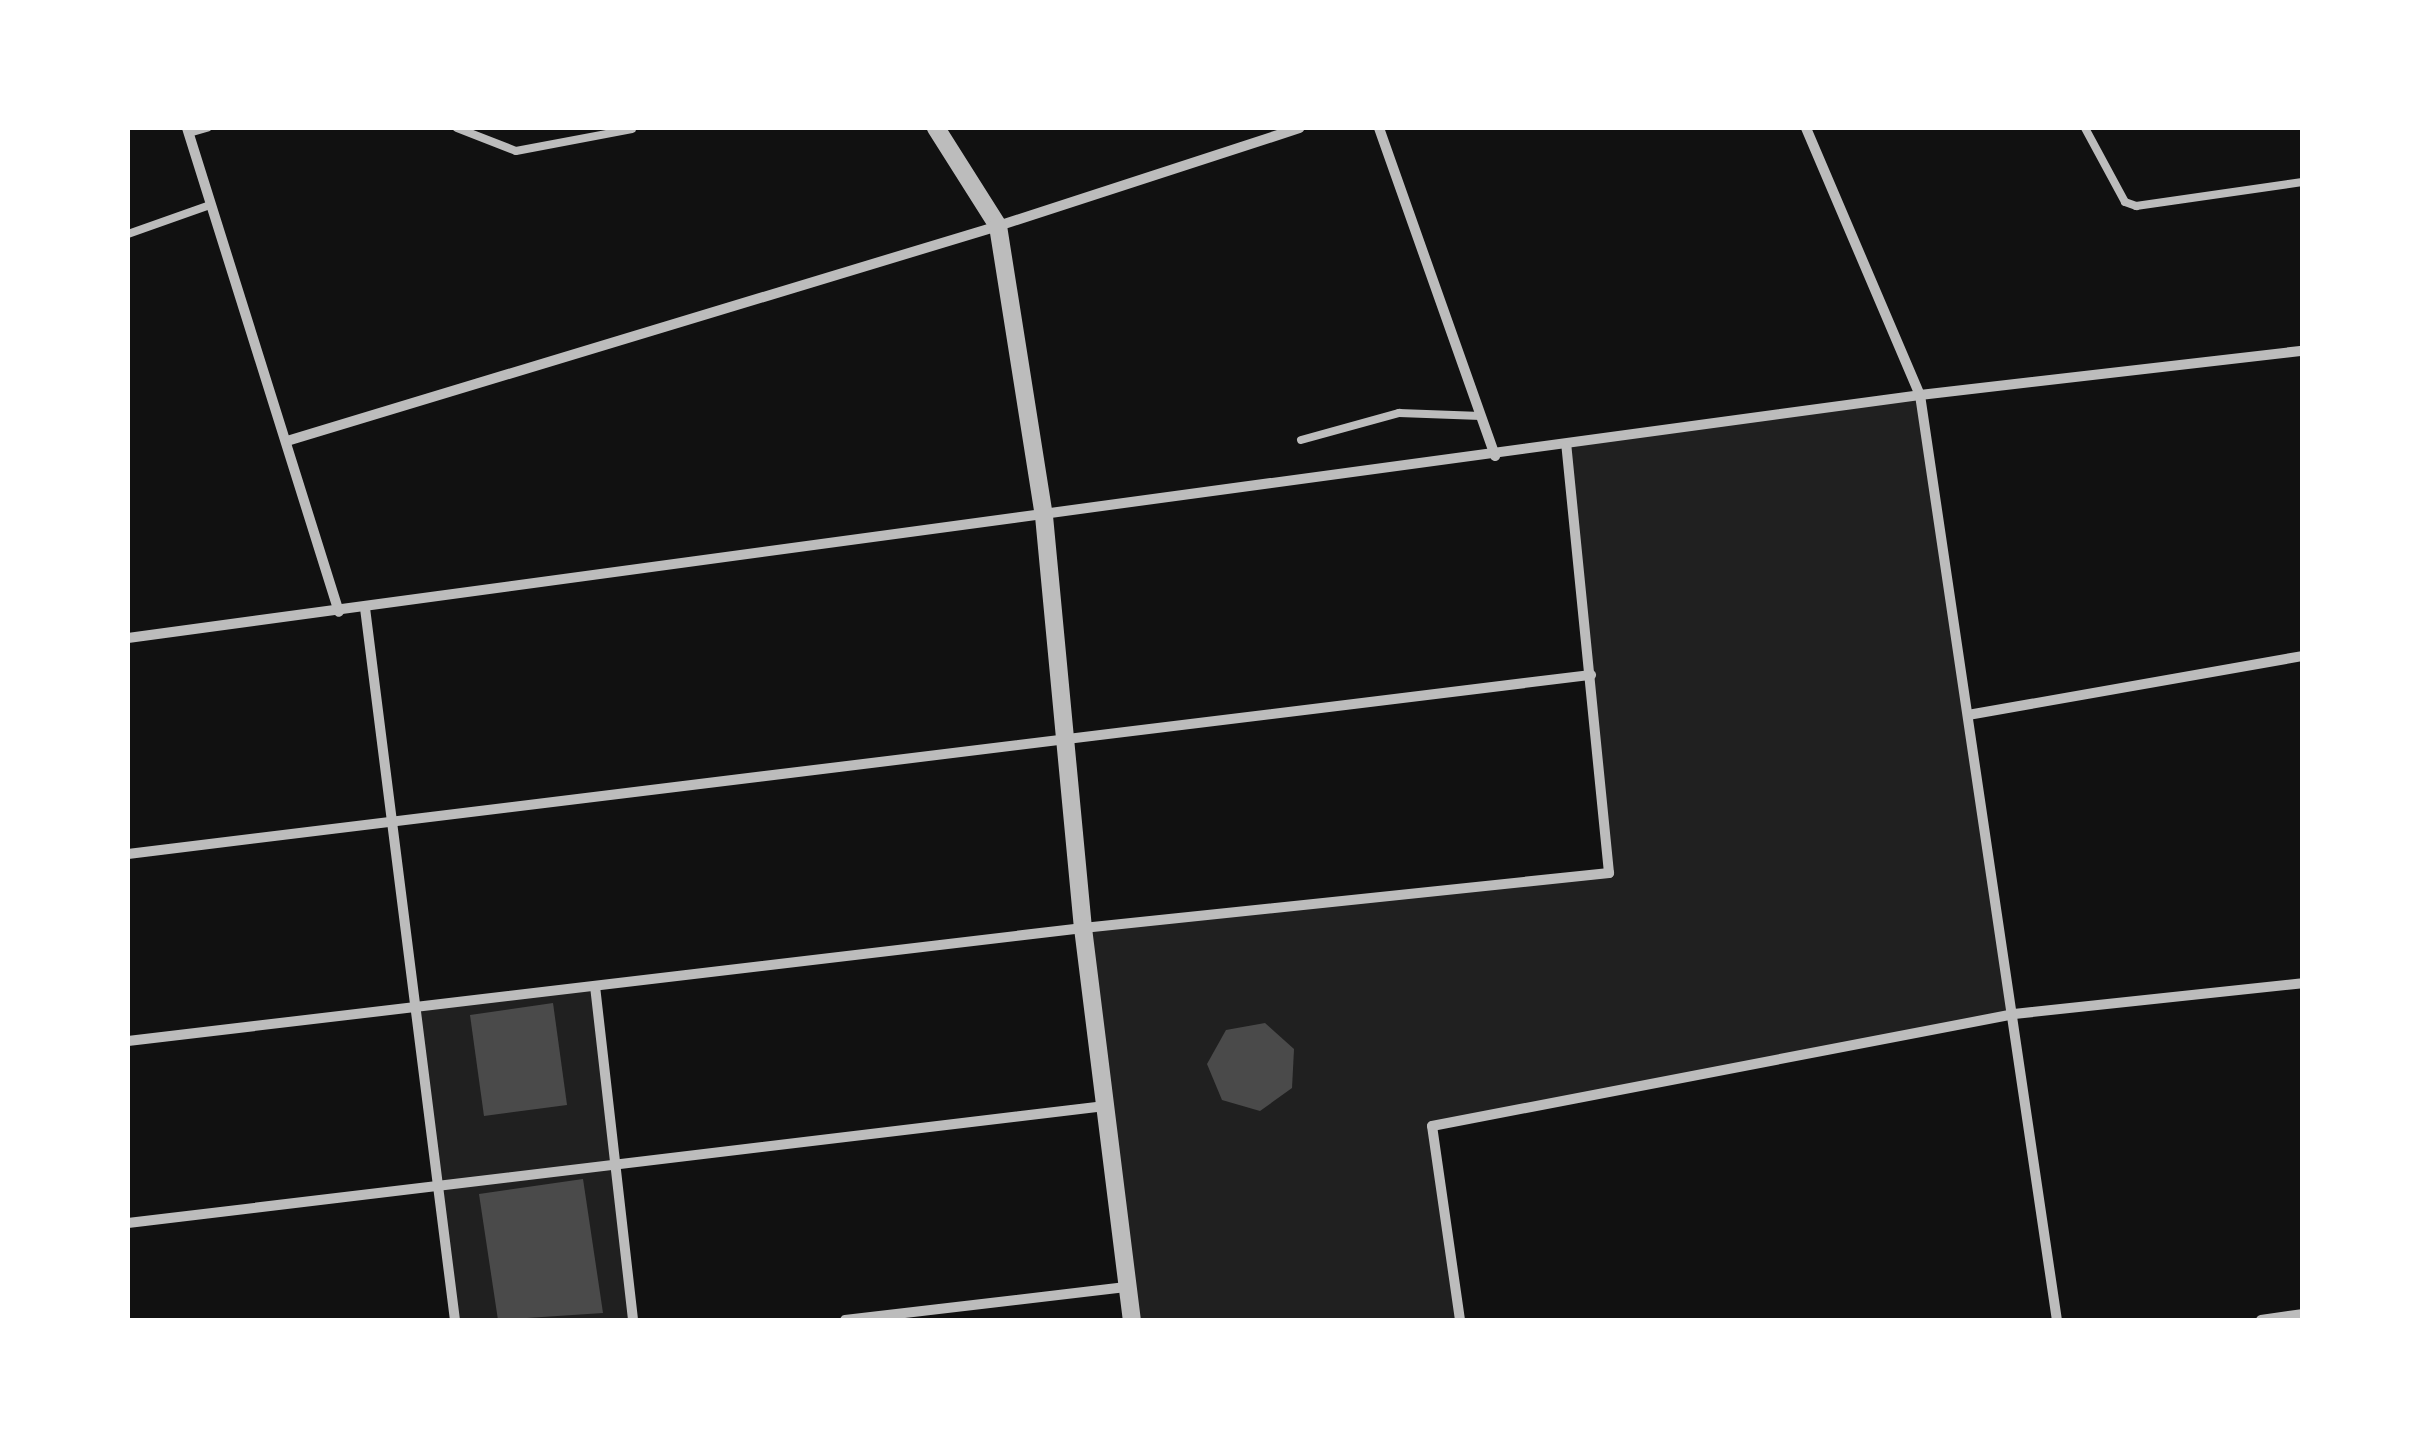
<!DOCTYPE html>
<style>
body{margin:0}
#map{position:relative;width:2430px;height:1448px;overflow:hidden;background:#111;font-family:Bitter,serif}
div>[style]{position:absolute}
[style*='--x']{left:calc(var(--x)*1px);top:calc(var(--y)*1px);width:calc(var(--w)*1px);rotate:calc(var(--a)*1deg)}
.green>*{inset:0;background:#202020}
.building>*{inset:0;background:#4a4a4a}
.service>*{height:8px;margin:-4px;padding:0 4px;transform-origin:4px;border-radius:4px;background:#bcbcbc}
.minor>*{height:10px;margin:-5px;padding:0 5px;transform-origin:5px;border-radius:5px;background:#bcbcbc}
.tertiary>*{height:18px;margin:-9px;padding:0 9px;transform-origin:9px;border-radius:9px;background:#bcbcbc}
span{translate:-50% -50%;white-space:nowrap;text-align:center;line-height:1.15;-webkit-text-stroke:10px #fff;paint-order:stroke}
.frame{position:absolute;inset:0;border:130px solid #fff;pointer-events:none}
</style>
<div id="map">
<div class="green">
<div style="clip-path:polygon(1920px 395px,2014px 1014px,1432px 1126px,1460px 1320px,1132px 1320px,1083px 928px,1609px 873px,1566px 445px)"></div>
<div style="clip-path:polygon(595px 986px,633px 1320px,455px 1320px,419px 1006px)"></div>
</div>
<div class="building">
<div style="clip-path:polygon(553px 1003px,567px 1105px,484px 1116px,470px 1015px)"></div>
<div style="clip-path:polygon(1265px 1023px,1294px 1049px,1292px 1088px,1260px 1111px,1222px 1100px,1207px 1064px,1226px 1030px)"></div>
<div style="clip-path:polygon(583px 1179px,603px 1313px,498px 1320px,479px 1194px)"></div>
</div>
<div class="service">
<div style="--x:457;--y:128;--w:63;--a:21.3"></div>
<div style="--x:516;--y:151;--w:118;--a:-10.7"></div>
<div style="--x:2085;--y:128;--w:84;--a:61.6"></div>
<div style="--x:2125;--y:202;--w:12;--a:20"></div>
<div style="--x:2136;--y:206;--w:168;--a:-8.2"></div>
<div style="--x:189;--y:133;--w:19;--a:-16"></div>
<div style="--x:128;--y:234;--w:87;--a:-19.5"></div>
<div style="--x:1301;--y:440;--w:102;--a:-15.4"></div>
<div style="--x:1399;--y:413;--w:82;--a:2.1"></div>
</div>
<div class="minor">
<div style="--x:187;--y:128;--w:507;--a:72.57"></div>
<div style="--x:1379;--y:128;--w:348;--a:70.5"></div>
<div style="--x:1806;--y:128;--w:290;--a:66.9"></div>
<div style="--x:1920;--y:395;--w:935;--a:81.58"></div>
<div style="--x:287;--y:441;--w:743;--a:-16.82"></div>
<div style="--x:998;--y:226;--w:317;--a:-18"></div>
<div style="--x:365;--y:608;--w:718;--a:82.8"></div>
<div style="--x:128;--y:638;--w:1808;--a:-7.72"></div>
<div style="--x:1920;--y:395;--w:385;--a:-6.6"></div>
<div style="--x:1968;--y:715;--w:339;--a:-10"></div>
<div style="--x:128;--y:854;--w:1474;--a:-6.98"></div>
<div style="--x:595;--y:986;--w:336;--a:83.5"></div>
<div style="--x:128;--y:1041;--w:962;--a:-6.75"></div>
<div style="--x:1083;--y:928;--w:529;--a:-5.97"></div>
<div style="--x:1609;--y:873;--w:430;--a:-95.7"></div>
<div style="--x:128;--y:1223;--w:984;--a:-6.83"></div>
<div style="--x:845;--y:1320;--w:285;--a:-6.7"></div>
<div style="--x:1460;--y:1320;--w:196;--a:-98.2"></div>
<div style="--x:1432;--y:1126;--w:593;--a:-10.89"></div>
<div style="--x:2014;--y:1014;--w:290;--a:-6.1"></div>
<div style="--x:2261;--y:1320;--w:41;--a:-8.3"></div>
</div>
<div class="tertiary">
<div style="--x:936;--y:128;--w:116;--a:57.7"></div>
<div style="--x:998;--y:226;--w:294;--a:81"></div>
<div style="--x:1044;--y:516;--w:414;--a:84.6"></div>
<div style="--x:1083;--y:928;--w:395;--a:82.9"></div>
</div>
<div class="frame"></div>
</div>
